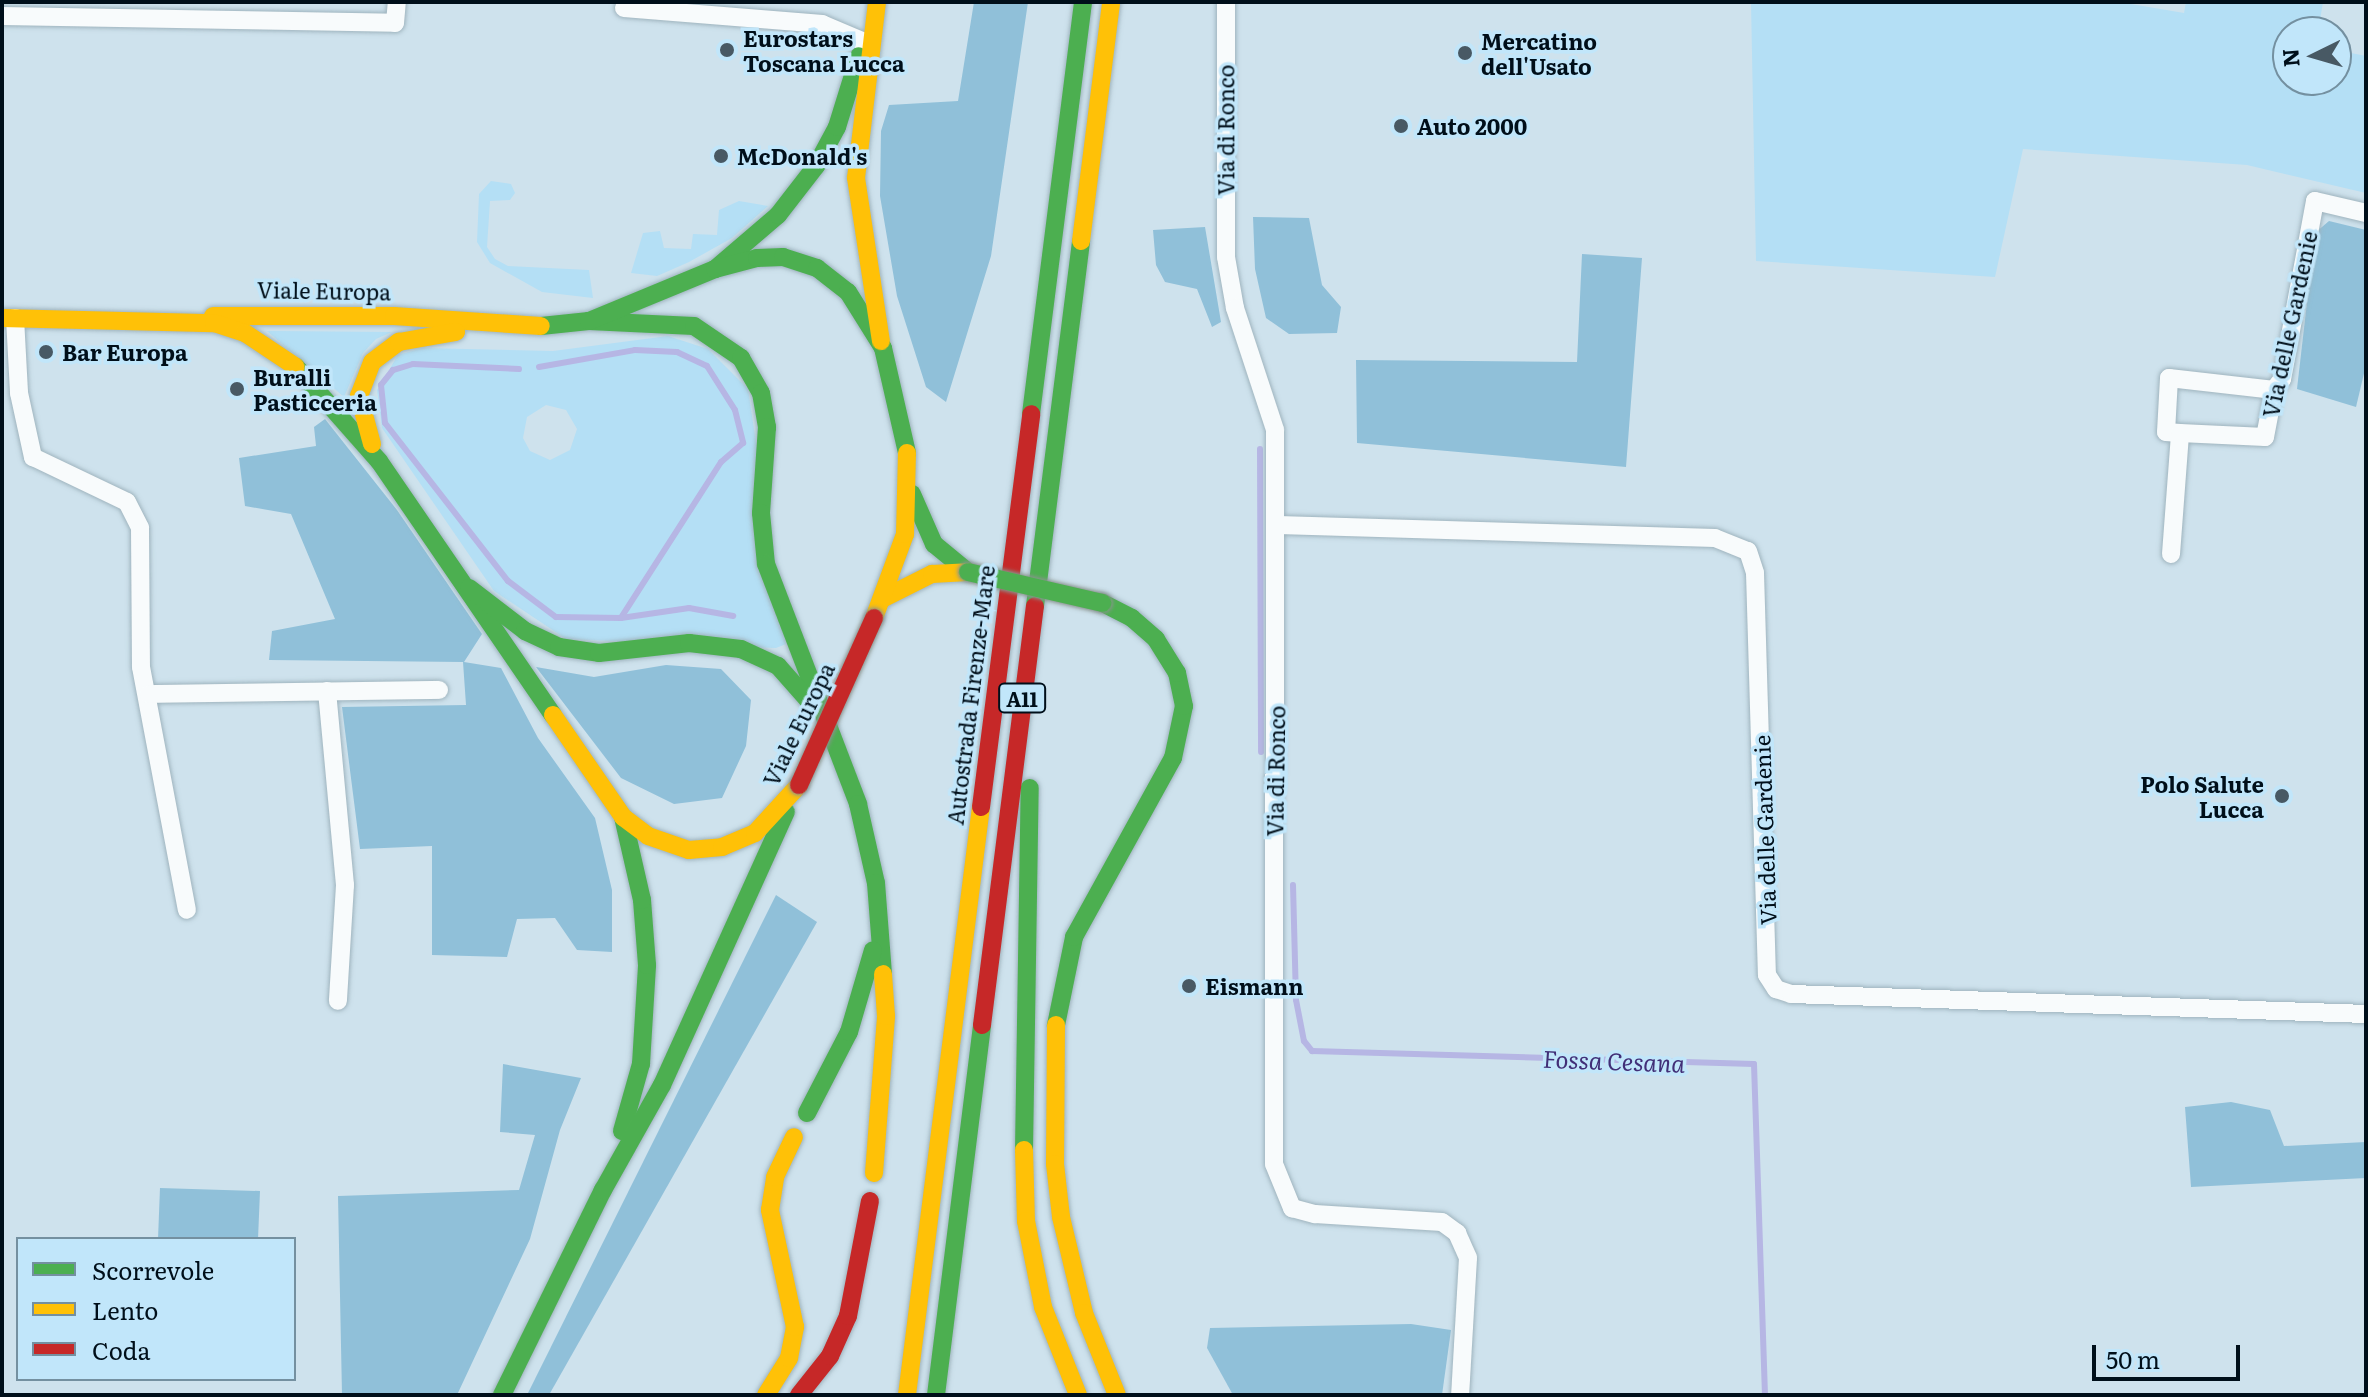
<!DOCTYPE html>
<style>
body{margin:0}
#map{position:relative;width:2368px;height:1397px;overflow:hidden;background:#cee2ed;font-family:Literata,serif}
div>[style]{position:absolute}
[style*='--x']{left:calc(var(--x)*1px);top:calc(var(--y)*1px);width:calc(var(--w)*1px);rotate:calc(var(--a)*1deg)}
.green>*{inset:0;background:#b4dff5}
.forest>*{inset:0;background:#90c0d9}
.stream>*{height:6px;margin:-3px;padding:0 3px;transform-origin:3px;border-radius:3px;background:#b6b6e4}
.roads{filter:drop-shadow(0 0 2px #9fb4be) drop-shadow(0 0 2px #9fb4be)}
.street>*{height:18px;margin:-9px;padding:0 9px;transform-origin:9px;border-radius:9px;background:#f8fbfc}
.fast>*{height:18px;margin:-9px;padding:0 9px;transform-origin:9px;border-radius:9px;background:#4caf50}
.slow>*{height:18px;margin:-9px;padding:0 9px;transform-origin:9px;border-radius:9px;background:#ffc107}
.jam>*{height:18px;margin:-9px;padding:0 9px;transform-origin:9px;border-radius:9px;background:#c62828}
.bridges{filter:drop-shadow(0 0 2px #89938e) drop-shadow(0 0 2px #89938e)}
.fast-bridge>*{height:18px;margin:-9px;padding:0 9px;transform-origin:9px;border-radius:9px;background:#4caf50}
.jam-bridge>*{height:18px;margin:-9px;padding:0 9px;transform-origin:9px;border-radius:9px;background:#c62828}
.dots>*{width:22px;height:22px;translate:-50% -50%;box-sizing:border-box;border:4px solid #c1e6fa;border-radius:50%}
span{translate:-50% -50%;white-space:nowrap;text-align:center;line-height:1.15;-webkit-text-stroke:7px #c1e6fa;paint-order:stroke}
.shield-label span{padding:2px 6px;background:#c1e6fa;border:2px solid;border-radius:6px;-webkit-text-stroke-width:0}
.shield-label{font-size:20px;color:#000f1a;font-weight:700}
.poi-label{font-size:22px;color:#000f1a;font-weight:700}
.left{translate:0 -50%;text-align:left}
.right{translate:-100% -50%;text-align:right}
.street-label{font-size:22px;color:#000f1a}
.water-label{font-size:24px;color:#412f77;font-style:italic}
.frame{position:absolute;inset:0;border:4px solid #000f1a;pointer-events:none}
.legend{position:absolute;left:16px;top:1237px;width:280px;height:144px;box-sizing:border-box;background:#c1e6fa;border:2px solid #7490a0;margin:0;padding:10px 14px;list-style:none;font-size:24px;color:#000f1a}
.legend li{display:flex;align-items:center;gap:16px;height:40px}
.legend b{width:40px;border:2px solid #7490a0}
.north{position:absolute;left:2272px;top:16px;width:80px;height:80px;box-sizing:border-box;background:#c1e6fa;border:2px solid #7490a0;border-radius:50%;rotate:265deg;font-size:22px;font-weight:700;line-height:32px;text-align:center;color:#000f1a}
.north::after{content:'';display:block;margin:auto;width:28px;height:36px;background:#485964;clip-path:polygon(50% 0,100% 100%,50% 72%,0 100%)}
.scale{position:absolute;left:2092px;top:1345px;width:148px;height:36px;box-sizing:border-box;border:4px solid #000f1a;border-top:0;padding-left:10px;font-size:24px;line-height:28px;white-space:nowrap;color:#000f1a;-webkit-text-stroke:6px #c1e6fa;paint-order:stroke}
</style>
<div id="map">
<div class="green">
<div style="clip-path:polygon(1751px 2px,2119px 2px,2184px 13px,2186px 2px,2323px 2px,2318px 32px,2288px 32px,2288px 80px,2336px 80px,2336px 50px,2366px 56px,2366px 193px,2247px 165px,2023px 149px,1995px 277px,1756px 261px)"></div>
<div style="clip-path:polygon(491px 181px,511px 184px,515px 193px,510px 200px,490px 201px,487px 247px,495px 259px,508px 266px,589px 270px,593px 298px,542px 292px,490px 263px,477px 242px,479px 194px)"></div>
<div style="clip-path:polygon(739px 201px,768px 206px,732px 238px,689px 262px,657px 276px,631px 273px,643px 233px,660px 231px,664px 248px,691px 249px,693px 234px,717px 235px,719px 210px)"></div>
<div style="clip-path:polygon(267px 331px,392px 332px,376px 339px,363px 353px,344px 397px)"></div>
<div style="clip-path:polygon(evenodd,668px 336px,708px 349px,748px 389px,786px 644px,776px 648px,566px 639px,494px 591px,382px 428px,377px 390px,398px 355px,423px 348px,553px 351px,668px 336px,546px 405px,566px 410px,577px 429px,570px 450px,550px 460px,530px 451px,523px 438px,527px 417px,546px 405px)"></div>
</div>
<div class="forest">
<div style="clip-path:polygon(974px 2px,1028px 2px,991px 256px,946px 402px,926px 387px,897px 296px,880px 196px,881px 131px,889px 105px,958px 101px)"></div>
<div style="clip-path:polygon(1253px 217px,1309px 218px,1322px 285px,1341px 307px,1337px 333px,1289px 334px,1266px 318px,1255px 269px)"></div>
<div style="clip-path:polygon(2329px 221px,2366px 230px,2366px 365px,2356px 407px,2297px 389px,2315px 233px)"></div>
<div style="clip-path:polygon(1205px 227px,1221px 322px,1212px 327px,1197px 289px,1165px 282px,1156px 265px,1153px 230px)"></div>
<div style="clip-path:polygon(1582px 254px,1642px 258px,1626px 467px,1357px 443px,1356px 360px,1577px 362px)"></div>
<div style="clip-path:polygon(325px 419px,397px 510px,482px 634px,464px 662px,501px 668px,538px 738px,595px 818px,612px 890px,612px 952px,577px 950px,555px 918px,517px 919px,507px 957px,432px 955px,432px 846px,360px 849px,342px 707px,466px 705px,463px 662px,269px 660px,272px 631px,335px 619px,291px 514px,245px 506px,239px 458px,316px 446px,314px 427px)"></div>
<div style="clip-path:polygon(666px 665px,721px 669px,751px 700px,746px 746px,722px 798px,674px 804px,621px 778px,536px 667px,594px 677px)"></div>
<div style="clip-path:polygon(776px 895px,817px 922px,549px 1395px,527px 1395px)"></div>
<div style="clip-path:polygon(503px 1064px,581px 1078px,560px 1130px,530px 1239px,457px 1395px,342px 1395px,338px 1196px,519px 1190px,535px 1135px,500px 1132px)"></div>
<div style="clip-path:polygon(2231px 1102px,2270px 1110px,2284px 1146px,2366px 1142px,2366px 1178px,2191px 1187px,2185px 1107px)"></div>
<div style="clip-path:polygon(160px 1188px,260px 1191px,258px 1239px,158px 1239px)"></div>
<div style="clip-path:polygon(1411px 1324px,1451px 1330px,1442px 1395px,1233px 1395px,1207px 1348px,1210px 1328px)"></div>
</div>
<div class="stream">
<div style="--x:539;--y:367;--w:97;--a:-10"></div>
<div style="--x:635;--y:350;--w:42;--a:2.7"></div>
<div style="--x:677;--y:352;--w:33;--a:25"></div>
<div style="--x:707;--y:366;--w:52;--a:57.5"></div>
<div style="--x:735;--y:410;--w:34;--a:76"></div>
<div style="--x:743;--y:443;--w:29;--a:139"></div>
<div style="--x:721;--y:462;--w:185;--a:122.7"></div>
<div style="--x:519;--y:369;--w:106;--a:-177.3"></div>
<div style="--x:413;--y:364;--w:21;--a:163"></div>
<div style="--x:393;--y:370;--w:19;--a:129"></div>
<div style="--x:381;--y:385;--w:38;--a:84"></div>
<div style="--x:385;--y:423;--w:200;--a:52.1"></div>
<div style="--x:508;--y:581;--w:60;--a:36.9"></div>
<div style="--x:556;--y:617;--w:65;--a:0.9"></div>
<div style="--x:621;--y:618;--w:69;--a:-8.4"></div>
<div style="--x:689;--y:608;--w:45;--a:10.3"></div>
<div style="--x:1260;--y:449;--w:303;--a:89.8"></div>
<div style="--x:1293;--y:885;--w:115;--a:88.5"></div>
<div style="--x:1296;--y:1000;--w:42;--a:79"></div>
<div style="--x:1304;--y:1041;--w:13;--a:51"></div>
<div style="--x:1312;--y:1051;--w:442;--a:1.7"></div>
<div style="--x:1754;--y:1064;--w:331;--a:88.1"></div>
</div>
<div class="roads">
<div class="street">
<div style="--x:1226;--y:2;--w:255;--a:90"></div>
<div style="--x:1226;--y:257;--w:52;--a:80"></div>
<div style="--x:1235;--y:308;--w:128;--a:71.8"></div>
<div style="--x:1275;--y:430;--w:734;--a:90.08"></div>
<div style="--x:1274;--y:1164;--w:48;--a:67.8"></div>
<div style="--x:1292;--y:1208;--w:24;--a:15"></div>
<div style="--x:1315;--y:1214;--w:127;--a:3.6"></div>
<div style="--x:1442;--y:1222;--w:19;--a:36"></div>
<div style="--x:1457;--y:1233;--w:27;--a:66"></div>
<div style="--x:1468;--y:1258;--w:137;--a:93.3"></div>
<div style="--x:624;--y:8;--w:199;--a:4.6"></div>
<div style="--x:822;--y:24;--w:43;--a:23"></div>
<div style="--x:2;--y:16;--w:393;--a:1"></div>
<div style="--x:395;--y:23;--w:21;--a:-85"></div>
<div style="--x:15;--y:318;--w:75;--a:86.9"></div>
<div style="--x:19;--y:393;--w:66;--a:77.7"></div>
<div style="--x:33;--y:457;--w:104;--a:25.6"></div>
<div style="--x:127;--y:502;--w:29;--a:63"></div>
<div style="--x:140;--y:528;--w:139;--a:89.6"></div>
<div style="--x:141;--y:667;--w:247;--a:79.3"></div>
<div style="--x:2180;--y:433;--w:14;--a:-176"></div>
<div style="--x:2166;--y:432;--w:54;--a:-86.8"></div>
<div style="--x:2169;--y:378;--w:106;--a:6.5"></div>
<div style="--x:1278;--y:525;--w:437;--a:1.7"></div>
<div style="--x:1715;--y:538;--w:35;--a:22"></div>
<div style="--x:1748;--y:551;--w:23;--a:72"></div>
<div style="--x:1755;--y:573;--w:402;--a:88.3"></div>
<div style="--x:1767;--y:975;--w:17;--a:57"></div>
<div style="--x:1776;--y:989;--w:16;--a:18"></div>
<div style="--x:1791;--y:994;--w:575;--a:1.99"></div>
<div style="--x:2171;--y:554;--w:121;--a:-85.7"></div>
<div style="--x:2180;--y:433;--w:85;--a:2.7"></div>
<div style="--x:2265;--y:437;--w:48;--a:-79.2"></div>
<div style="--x:2274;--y:390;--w:14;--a:-54"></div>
<div style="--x:2282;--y:379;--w:181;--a:-79.5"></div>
<div style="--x:2315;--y:201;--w:52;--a:13.2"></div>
<div style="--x:327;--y:691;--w:195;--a:84.7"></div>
<div style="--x:345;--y:885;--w:116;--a:93.5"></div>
<div style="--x:149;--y:694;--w:290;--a:-0.8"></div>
</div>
<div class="fast">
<div style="--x:715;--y:269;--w:83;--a:-40.6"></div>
<div style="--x:778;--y:215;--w:62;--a:-52.2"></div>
<div style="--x:816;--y:166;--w:44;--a:-61.7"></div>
<div style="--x:837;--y:127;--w:74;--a:-72.8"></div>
<div style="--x:589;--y:321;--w:105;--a:2.7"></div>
<div style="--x:694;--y:326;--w:57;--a:34.2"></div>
<div style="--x:741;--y:358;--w:40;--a:60.3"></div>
<div style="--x:761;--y:393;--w:35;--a:80"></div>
<div style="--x:767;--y:427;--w:86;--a:94"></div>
<div style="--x:761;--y:513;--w:51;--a:84.4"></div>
<div style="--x:766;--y:564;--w:257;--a:69"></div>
<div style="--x:858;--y:804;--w:81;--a:77.2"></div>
<div style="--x:876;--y:883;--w:91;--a:85.6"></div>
<div style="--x:541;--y:326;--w:48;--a:-5.9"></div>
<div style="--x:589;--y:321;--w:136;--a:-22.4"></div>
<div style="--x:715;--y:269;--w:43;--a:-14.7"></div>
<div style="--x:757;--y:258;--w:26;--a:-2"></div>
<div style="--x:783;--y:257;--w:36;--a:18"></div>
<div style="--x:817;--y:268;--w:39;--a:38"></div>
<div style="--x:848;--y:292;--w:66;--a:58"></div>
<div style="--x:883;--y:348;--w:108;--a:77.1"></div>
<div style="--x:296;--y:367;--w:125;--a:48.6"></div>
<div style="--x:379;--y:461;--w:308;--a:55.6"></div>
<div style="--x:1031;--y:414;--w:415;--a:-82.8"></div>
<div style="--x:912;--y:494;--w:55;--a:66.3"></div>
<div style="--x:934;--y:544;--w:44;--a:39.5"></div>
<div style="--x:469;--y:588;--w:71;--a:37.5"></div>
<div style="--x:525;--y:631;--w:38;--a:25"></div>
<div style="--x:559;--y:647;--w:40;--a:8.5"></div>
<div style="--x:599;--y:653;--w:91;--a:-6.3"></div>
<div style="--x:689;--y:643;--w:52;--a:6.6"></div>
<div style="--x:741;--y:649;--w:41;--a:24.7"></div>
<div style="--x:778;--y:666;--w:47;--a:48.5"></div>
<div style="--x:1035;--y:606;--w:368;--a:-82.8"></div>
<div style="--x:1056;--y:1025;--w:90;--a:-78.4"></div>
<div style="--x:1074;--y:937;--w:205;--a:-61.1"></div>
<div style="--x:1173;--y:758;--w:53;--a:-78.1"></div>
<div style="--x:1184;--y:706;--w:34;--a:-102"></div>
<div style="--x:1177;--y:673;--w:40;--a:-122"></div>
<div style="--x:1156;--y:639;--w:32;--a:-139"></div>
<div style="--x:1132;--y:618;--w:34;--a:-153"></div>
<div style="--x:807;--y:1113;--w:91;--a:-62.6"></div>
<div style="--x:849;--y:1032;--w:85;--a:-73.7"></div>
<div style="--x:622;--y:1131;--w:70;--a:-74.2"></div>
<div style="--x:641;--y:1064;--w:99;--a:-86.5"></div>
<div style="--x:647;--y:965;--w:65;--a:-94.4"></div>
<div style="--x:642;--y:900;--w:85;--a:-102.9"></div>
<div style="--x:1024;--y:1150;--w:362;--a:-89.1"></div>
<div style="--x:502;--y:1395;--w:229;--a:-63.8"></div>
<div style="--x:603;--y:1190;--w:120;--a:-60.7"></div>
<div style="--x:662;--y:1085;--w:300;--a:-65.6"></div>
<div style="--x:936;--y:1395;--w:373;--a:-82.9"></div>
</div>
<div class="slow">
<div style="--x:877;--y:2;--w:177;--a:96.8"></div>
<div style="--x:856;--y:178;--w:165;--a:81.3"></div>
<div style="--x:1081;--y:241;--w:241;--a:-82.8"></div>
<div style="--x:213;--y:316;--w:181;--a:0"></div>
<div style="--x:394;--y:316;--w:147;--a:3.9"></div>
<div style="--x:2;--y:318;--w:212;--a:1.4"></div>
<div style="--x:214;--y:323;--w:33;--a:18"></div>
<div style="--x:245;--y:333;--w:61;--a:33.7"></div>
<div style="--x:372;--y:444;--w:50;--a:-105.2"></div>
<div style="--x:359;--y:396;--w:36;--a:-69"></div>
<div style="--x:372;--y:362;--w:34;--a:-37"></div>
<div style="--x:399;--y:342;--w:58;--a:-10"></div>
<div style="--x:884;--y:598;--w:54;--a:-26.6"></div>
<div style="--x:932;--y:574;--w:36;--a:-3"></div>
<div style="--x:874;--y:618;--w:90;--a:-69.7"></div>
<div style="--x:905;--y:534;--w:81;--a:-88.6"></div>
<div style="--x:553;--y:715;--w:124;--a:55.5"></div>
<div style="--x:623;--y:817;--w:31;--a:37"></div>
<div style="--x:648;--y:836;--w:43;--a:18.9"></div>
<div style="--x:689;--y:850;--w:33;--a:-5"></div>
<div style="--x:722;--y:847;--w:36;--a:-23"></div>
<div style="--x:755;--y:833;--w:65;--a:-47.5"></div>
<div style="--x:1056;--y:1025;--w:139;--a:90.4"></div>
<div style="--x:1055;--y:1164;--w:53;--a:83.5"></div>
<div style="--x:1061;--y:1217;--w:99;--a:76.5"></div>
<div style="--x:1084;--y:1313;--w:88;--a:68.1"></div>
<div style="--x:1024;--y:1150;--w:71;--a:88.4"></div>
<div style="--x:1026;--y:1221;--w:88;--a:78.8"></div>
<div style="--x:1043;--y:1307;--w:95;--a:68.3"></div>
<div style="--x:874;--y:1173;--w:157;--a:-85.6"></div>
<div style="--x:886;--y:1016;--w:42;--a:-94.1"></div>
<div style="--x:766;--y:1395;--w:44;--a:-58.1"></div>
<div style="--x:789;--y:1358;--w:32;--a:-79"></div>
<div style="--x:795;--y:1327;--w:120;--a:-102.1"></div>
<div style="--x:770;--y:1210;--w:33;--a:-81"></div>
<div style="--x:775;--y:1177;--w:44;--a:-64.6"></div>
<div style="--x:907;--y:1395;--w:593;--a:-82.83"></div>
</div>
<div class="jam">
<div style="--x:981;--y:807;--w:396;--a:-82.7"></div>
<div style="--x:982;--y:1025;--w:422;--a:-82.8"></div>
<div style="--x:799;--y:1395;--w:50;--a:-51.5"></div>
<div style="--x:830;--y:1356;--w:44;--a:-65.8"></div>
<div style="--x:848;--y:1316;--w:117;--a:-79.2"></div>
</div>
</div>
<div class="bridges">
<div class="fast-bridge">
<div style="--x:968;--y:572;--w:138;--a:13"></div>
</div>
<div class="jam-bridge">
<div style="--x:799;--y:785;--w:183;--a:-65.8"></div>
</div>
</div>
<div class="dots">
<div style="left:727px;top:50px;background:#485964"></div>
<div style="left:1465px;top:53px;background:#485964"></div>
<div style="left:1401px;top:126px;background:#485964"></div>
<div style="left:721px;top:156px;background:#485964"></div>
<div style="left:46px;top:352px;background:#485964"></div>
<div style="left:237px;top:389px;background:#485964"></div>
<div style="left:2282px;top:796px;background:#485964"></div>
<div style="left:1189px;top:986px;background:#485964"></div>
</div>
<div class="shield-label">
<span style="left:1022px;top:698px">A11</span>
</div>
<div class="poi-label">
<span class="left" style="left:743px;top:50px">Eurostars<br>Toscana Lucca</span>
<span class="left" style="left:1481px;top:53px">Mercatino<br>dell'Usato</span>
<span class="left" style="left:1417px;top:126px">Auto 2000</span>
<span class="left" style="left:737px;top:156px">McDonald's</span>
<span class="left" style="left:62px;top:352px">Bar Europa</span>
<span class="left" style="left:253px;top:389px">Buralli<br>Pasticceria</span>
<span class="right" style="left:2264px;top:796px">Polo Salute<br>Lucca</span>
<span class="left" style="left:1205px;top:986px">Eismann</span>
</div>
<div class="street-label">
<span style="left:1225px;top:130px;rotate:-90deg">Via di Ronco</span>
<span style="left:324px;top:290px;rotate:1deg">Viale Europa</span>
<span style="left:2289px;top:324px;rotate:-78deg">Via delle Gardenie</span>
<span style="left:970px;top:695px;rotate:-83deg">Autostrada Firenze-Mare</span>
<span style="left:798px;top:724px;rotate:-64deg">Viale Europa</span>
<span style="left:1275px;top:771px;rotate:-89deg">Via di Ronco</span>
<span style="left:1764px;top:830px;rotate:-92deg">Via delle Gardenie</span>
</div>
<div class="water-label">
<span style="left:1614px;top:1060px;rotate:2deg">Fossa Cesana</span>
</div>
<div class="frame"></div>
<ul class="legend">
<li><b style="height:10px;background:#4caf50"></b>Scorrevole</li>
<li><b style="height:10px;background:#ffc107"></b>Lento</li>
<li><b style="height:10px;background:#c62828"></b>Coda</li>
</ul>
<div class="north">N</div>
<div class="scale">50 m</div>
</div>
